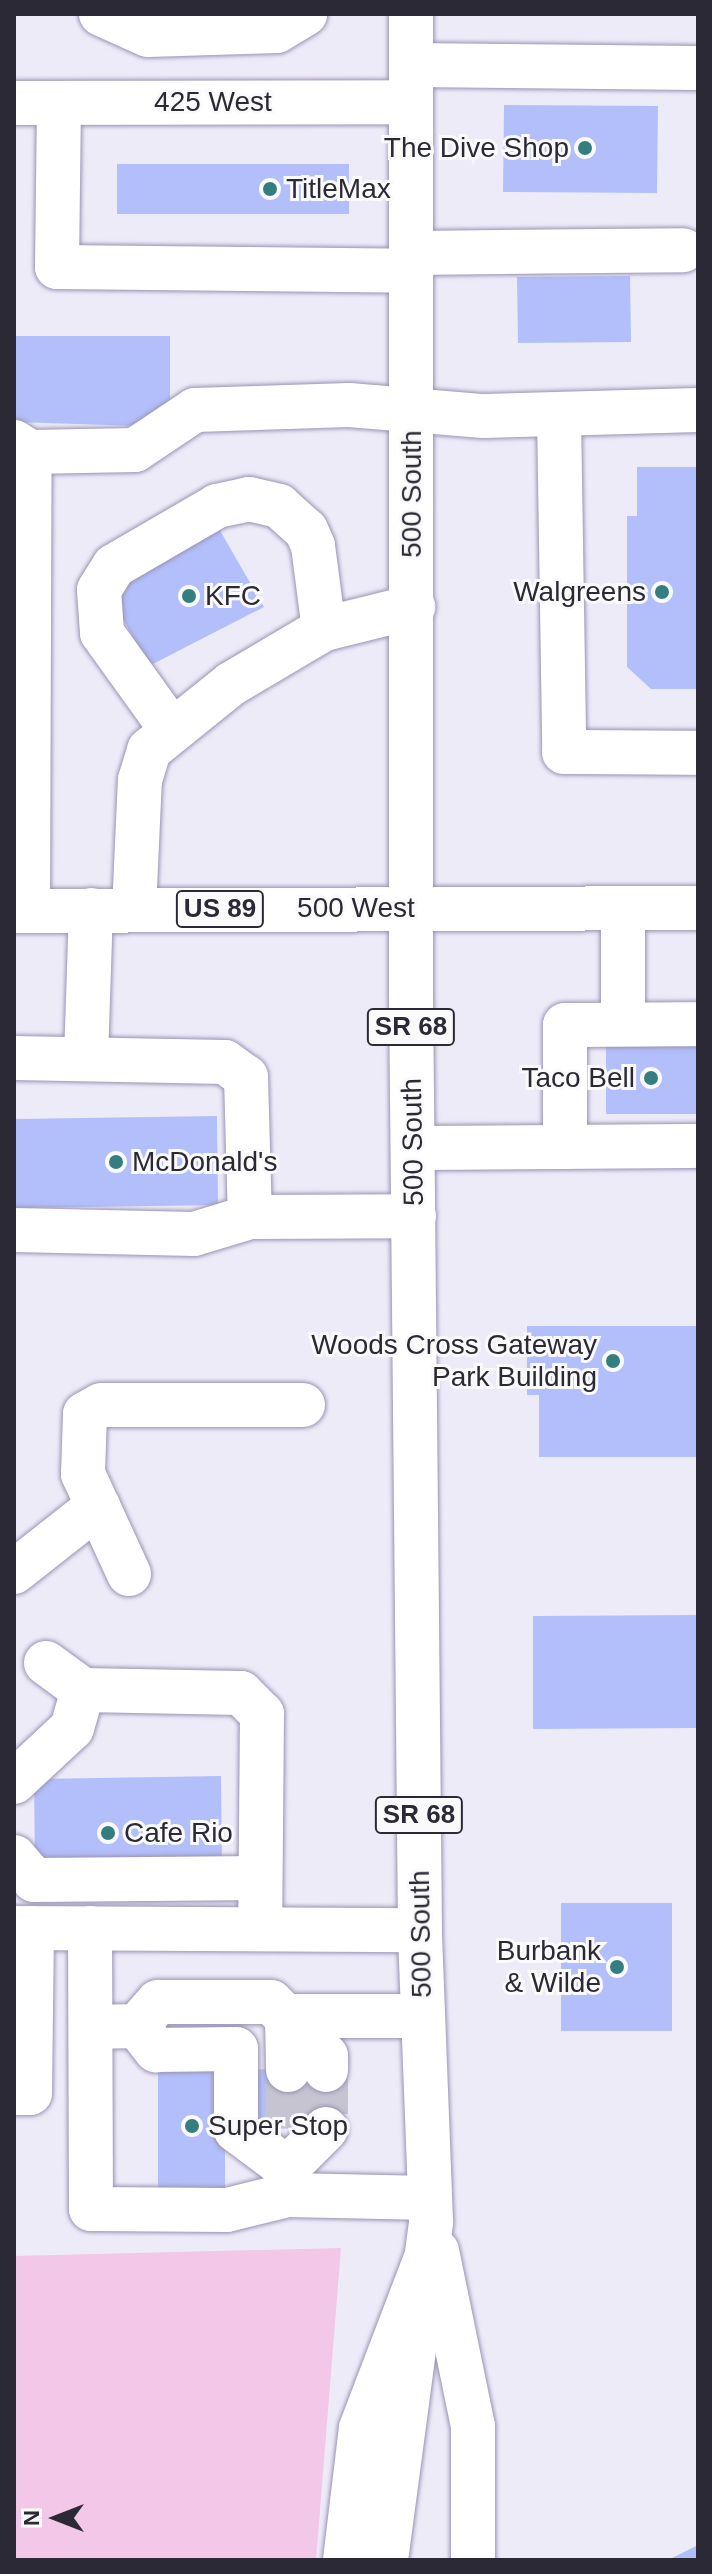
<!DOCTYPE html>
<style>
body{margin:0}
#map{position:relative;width:712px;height:2574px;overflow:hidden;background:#eeebf9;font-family:Helvetica,sans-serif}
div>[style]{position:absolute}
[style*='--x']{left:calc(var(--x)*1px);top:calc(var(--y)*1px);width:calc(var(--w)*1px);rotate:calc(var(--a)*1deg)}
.green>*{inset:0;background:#f2c7e7}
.building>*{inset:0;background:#b3bffb}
.minor-tunnel>*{height:44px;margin-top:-22px;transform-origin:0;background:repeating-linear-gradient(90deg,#c7c4d2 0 44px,transparent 0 66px)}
.roads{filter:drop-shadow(0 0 2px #9a93b4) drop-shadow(0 0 2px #9a93b4)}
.minor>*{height:44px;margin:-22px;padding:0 22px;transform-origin:22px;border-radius:22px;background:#fff}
.major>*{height:44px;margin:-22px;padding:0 22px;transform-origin:22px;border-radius:22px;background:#fff}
.highway>*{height:44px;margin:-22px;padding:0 22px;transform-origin:22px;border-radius:22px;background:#fff}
.dots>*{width:22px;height:22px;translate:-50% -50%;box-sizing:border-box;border:4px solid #fafafa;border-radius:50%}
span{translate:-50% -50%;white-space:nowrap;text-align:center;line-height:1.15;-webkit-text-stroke:6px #fafafa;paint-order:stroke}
.shield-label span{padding:2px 6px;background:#fafafa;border:2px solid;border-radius:6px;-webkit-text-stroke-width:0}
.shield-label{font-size:26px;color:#2c2937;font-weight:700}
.street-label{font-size:28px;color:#2c2937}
.poi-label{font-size:28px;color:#2c2937}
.right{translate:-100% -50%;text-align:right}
.left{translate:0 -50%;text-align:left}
.frame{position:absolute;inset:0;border:16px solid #2c2937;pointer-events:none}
.north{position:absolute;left:16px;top:2478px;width:80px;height:80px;-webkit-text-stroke:6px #fafafa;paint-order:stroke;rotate:270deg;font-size:22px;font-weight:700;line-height:32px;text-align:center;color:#2c2937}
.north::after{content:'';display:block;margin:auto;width:28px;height:36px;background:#2c2937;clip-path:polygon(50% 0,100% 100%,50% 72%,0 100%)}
</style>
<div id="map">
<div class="green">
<div style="clip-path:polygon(341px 2248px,316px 2560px,14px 2560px,14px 2256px)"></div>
</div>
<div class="building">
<div style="clip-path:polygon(504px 105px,658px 106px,657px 193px,503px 192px)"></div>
<div style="clip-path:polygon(117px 164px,349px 164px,349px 214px,117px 214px)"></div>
<div style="clip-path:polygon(630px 276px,631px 342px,518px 343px,517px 277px)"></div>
<div style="clip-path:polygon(14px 336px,170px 336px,170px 401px,140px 426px,14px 422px)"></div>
<div style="clip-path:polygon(637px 467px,698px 467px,698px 689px,651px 689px,627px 667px,627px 516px,637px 516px)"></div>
<div style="clip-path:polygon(218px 527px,264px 607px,149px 666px,122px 617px,120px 584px)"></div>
<div style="clip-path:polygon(606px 1042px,698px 1042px,698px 1114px,606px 1114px)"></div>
<div style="clip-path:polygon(217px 1116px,218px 1205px,14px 1208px,14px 1119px)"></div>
<div style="clip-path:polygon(527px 1326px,698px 1326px,698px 1457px,539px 1457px,539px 1395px,527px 1395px)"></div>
<div style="clip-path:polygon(698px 1615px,698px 1728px,533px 1729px,533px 1616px)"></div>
<div style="clip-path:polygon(221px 1776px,222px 1869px,35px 1871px,34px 1779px)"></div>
<div style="clip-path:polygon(561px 1903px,672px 1903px,672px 2031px,561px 2031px)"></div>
<div style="clip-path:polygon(158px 2062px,225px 2062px,225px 2190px,158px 2190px)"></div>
<div style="clip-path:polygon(240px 2069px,334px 2071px,333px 2129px,240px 2128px)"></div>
<div style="clip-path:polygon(698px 2545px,698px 2560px,668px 2560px)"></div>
</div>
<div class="minor-tunnel">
<div style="--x:326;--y:2070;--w:59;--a:90"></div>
<div style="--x:287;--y:2128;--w:58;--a:-89"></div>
</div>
<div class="roads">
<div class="minor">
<div style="--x:101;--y:14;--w:51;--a:24.1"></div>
<div style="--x:148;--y:35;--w:129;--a:-1.8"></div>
<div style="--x:277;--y:31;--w:33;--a:-31"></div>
<div style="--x:411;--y:65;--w:287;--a:0.6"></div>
<div style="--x:14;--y:103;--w:397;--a:-0.1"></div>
<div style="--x:59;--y:103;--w:164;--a:90.7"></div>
<div style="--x:57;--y:267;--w:355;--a:0.6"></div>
<div style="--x:412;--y:253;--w:271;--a:-0.6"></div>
<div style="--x:559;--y:415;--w:337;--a:89.1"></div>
<div style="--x:564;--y:752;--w:134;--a:0.4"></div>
<div style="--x:14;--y:442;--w:19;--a:32"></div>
<div style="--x:30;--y:452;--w:105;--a:-1.1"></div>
<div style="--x:135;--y:450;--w:72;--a:-33.7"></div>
<div style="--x:195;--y:410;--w:154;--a:-1.9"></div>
<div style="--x:349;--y:405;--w:135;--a:4.7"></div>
<div style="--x:484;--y:416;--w:214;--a:-1.6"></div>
<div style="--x:171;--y:729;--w:118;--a:-125.7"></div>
<div style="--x:102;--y:633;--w:43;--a:-94"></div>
<div style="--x:99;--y:590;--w:28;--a:-58"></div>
<div style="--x:114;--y:566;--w:119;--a:-30.2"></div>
<div style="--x:217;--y:506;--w:33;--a:-12"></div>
<div style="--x:249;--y:499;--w:31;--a:13"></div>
<div style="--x:279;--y:506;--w:36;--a:42"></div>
<div style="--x:306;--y:530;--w:17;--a:66"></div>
<div style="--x:313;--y:546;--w:84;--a:82.5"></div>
<div style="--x:623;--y:908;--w:116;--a:90"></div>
<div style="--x:134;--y:910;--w:130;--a:-87.4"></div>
<div style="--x:140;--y:780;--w:31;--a:-73"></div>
<div style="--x:149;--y:750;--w:105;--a:-38.8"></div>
<div style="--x:231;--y:684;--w:108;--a:-30.6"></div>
<div style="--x:324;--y:629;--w:92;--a:-13.9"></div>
<div style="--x:28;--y:911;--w:459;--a:-89.8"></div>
<div style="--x:14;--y:1058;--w:211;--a:1.1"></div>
<div style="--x:225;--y:1062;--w:26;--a:36"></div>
<div style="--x:246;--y:1077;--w:140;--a:88.4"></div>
<div style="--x:86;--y:1059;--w:149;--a:-88.1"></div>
<div style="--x:565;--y:1147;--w:122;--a:-90"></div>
<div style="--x:565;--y:1025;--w:133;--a:-0.4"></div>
<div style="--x:414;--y:1148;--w:284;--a:-0.4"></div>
<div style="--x:14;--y:1230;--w:180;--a:1.3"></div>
<div style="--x:194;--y:1234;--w:59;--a:-16.9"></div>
<div style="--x:250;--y:1217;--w:164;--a:-0.3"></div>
<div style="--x:14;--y:1572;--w:107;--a:-38.2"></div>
<div style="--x:129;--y:1574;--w:110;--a:-114.7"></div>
<div style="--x:83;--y:1474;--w:60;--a:-88.1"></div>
<div style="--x:85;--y:1414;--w:18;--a:-29"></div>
<div style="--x:101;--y:1405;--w:202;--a:0"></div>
<div style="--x:46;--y:1663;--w:46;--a:36.1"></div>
<div style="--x:83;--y:1690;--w:158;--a:1.1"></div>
<div style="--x:241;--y:1693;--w:30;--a:45"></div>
<div style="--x:262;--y:1714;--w:215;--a:90.5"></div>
<div style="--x:14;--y:1782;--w:79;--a:-43"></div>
<div style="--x:72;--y:1728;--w:40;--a:-74"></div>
<div style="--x:14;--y:1857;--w:30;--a:49"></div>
<div style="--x:34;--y:1880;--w:226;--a:-0.5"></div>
<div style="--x:14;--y:1928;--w:406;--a:0.3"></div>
<div style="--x:90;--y:1928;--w:281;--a:89.8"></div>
<div style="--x:91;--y:2209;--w:136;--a:0.4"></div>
<div style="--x:227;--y:2210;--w:63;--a:-13.8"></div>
<div style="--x:288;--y:2195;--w:142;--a:1.2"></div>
<div style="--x:287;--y:2016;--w:135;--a:0"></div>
<div style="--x:287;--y:2016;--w:54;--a:88.9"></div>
<div style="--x:137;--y:2026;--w:31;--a:52"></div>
<div style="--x:156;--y:2050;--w:80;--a:-0.7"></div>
<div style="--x:236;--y:2049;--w:81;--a:90"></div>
<div style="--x:236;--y:2130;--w:64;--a:36.7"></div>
<div style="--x:91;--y:2027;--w:46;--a:-1.2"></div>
<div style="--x:137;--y:2026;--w:32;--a:-49"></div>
<div style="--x:158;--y:2002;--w:113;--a:0"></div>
<div style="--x:271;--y:2002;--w:77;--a:44.5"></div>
<div style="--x:326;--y:2056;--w:14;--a:90"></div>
<div style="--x:14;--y:2093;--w:16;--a:0"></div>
<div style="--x:30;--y:2093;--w:165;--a:-89.3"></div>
<div style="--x:287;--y:2168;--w:55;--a:-45"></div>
</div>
<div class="major">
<div style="--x:14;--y:911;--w:684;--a:-0.25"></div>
<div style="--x:437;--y:2251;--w:179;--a:78.4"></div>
<div style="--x:473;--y:2426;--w:134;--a:90"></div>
<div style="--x:386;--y:2560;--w:342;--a:-82.4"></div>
<div style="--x:431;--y:2221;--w:291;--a:-92.2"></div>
<div style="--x:420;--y:1930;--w:936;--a:-90.55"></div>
<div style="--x:411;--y:994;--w:980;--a:-90"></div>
</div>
<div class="highway">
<div style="--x:345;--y:2560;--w:133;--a:-83.1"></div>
<div style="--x:361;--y:2428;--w:182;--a:-69.1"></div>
</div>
</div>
<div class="dots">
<div style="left:585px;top:148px;background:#357e7f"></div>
<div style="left:270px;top:189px;background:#357e7f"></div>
<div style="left:662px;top:592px;background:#357e7f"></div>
<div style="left:189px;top:596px;background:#357e7f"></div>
<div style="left:651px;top:1078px;background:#357e7f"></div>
<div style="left:116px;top:1162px;background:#357e7f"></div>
<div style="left:613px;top:1361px;background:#357e7f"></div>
<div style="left:108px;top:1833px;background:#357e7f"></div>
<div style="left:617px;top:1967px;background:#357e7f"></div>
<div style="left:192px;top:2126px;background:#357e7f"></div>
</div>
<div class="shield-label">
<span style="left:220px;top:909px">US 89</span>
<span style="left:411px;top:1027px">SR 68</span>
<span style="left:419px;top:1815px">SR 68</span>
</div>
<div class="street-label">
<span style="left:213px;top:102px">425 West</span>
<span style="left:412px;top:494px;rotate:-90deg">500 South</span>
<span style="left:356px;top:908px">500 West</span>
<span style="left:413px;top:1142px;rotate:-91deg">500 South</span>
<span style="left:421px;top:1934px;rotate:-91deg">500 South</span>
</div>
<div class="poi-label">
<span class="right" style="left:569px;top:148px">The Dive Shop</span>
<span class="left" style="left:286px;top:189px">TitleMax</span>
<span class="right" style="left:646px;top:592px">Walgreens</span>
<span class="left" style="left:205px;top:596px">KFC</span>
<span class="right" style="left:635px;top:1078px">Taco Bell</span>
<span class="left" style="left:132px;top:1162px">McDonald's</span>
<span class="right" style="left:597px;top:1361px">Woods Cross Gateway<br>Park Building</span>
<span class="left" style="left:124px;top:1833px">Cafe Rio</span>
<span class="right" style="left:601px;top:1967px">Burbank<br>&amp; Wilde</span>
<span class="left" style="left:208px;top:2126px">Super Stop</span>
</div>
<div class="frame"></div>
<div class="north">N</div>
</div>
